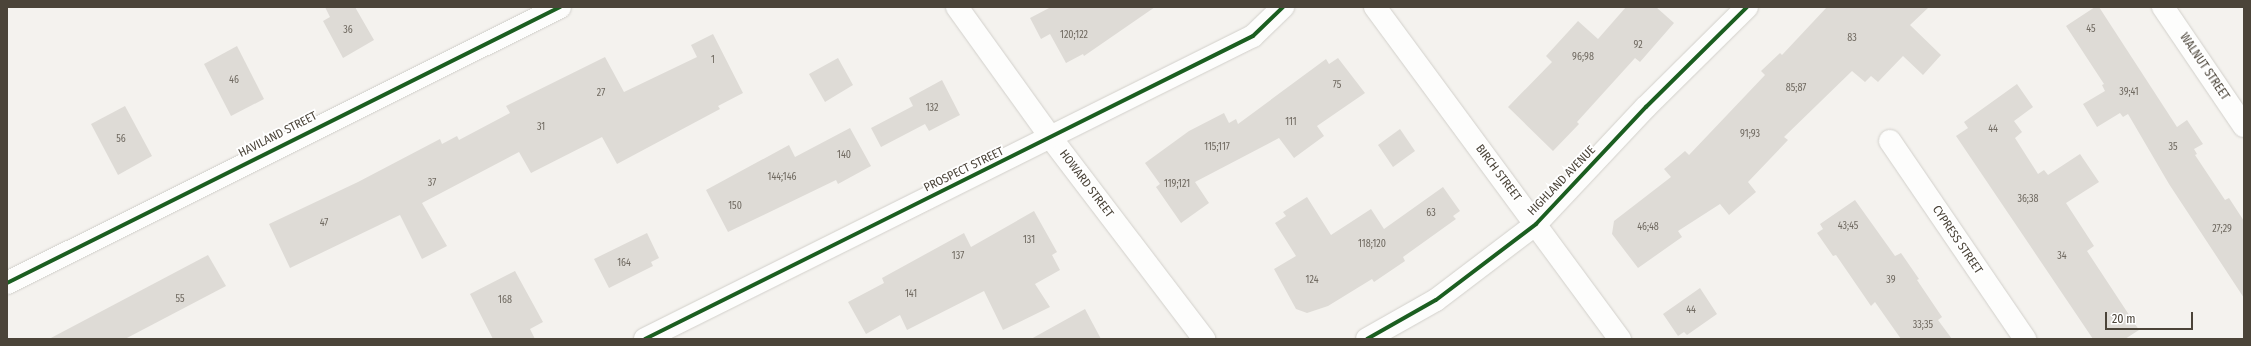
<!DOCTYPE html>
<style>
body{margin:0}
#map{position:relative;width:2251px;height:346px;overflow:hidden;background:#f4f2ee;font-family:"Fira Sans Condensed",sans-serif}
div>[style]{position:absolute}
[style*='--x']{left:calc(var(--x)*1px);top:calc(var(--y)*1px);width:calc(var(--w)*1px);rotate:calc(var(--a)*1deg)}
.building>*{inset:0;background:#dedbd6}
.roads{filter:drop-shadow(0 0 1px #d2d0cb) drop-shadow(0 0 1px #d2d0cb)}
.minor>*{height:22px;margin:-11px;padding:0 11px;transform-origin:11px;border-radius:11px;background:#fdfdfc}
.cycleway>*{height:4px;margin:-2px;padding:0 2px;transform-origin:2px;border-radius:2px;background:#1b5e20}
span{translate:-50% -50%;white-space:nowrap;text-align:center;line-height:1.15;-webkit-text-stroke:3.5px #fff;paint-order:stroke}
.number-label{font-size:10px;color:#706a61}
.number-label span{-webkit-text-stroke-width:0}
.street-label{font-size:12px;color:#4b4439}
.frame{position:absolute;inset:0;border:8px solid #4b4439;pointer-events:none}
.scale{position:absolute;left:2105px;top:312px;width:88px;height:18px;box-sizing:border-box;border:2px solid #4b4439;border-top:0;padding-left:5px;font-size:12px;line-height:14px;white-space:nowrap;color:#4b4439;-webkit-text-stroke:3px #fff;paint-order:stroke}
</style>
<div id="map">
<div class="building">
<div style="clip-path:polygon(325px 7px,355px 7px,374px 40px,343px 58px,323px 21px,330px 17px)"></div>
<div style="clip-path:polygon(1051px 7px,1155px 7px,1084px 56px,1083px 54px,1066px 63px,1050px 34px,1041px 39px,1030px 18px)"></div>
<div style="clip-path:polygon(1626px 7px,1656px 7px,1674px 23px,1640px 62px,1635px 58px,1577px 122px,1579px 124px,1553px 151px,1508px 107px,1552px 62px,1546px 56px,1578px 21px,1598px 39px)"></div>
<div style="clip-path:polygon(1827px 7px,1929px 7px,1910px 25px,1941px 55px,1923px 75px,1903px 56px,1878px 82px,1871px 76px,1865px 82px,1852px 71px,1784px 137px,1788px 140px,1748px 182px,1756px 192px,1729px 215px,1720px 204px,1678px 231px,1682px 237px,1638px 268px,1612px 234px,1614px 221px,1671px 177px,1664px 169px,1685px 151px,1689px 155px,1765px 75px,1761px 71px,1780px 53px,1782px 55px)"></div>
<div style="clip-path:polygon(2095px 7px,2099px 7px,2177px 127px,2187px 120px,2203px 144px,2194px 149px,2197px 154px,2195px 155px,2225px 200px,2229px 198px,2244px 221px,2244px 298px,2169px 184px,2128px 114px,2123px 117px,2120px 113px,2097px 127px,2083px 104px,2105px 91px,2102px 85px,2104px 84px,2066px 26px)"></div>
<div style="clip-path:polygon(713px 34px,743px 93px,718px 106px,720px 109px,617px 164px,602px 137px,531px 173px,519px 152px,422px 203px,447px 246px,422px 259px,400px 215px,290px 268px,269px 224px,358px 182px,440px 139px,442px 144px,457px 136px,459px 140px,510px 113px,506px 106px,605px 57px,624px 92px,697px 57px,691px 45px)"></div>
<div style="clip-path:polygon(237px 46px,264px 99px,231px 116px,204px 64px)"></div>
<div style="clip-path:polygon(838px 58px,853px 85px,825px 102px,809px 74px)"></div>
<div style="clip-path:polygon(1338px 58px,1365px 93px,1317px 126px,1324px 136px,1294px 158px,1279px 138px,1195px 182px,1209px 203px,1181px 223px,1156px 187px,1160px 184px,1145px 163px,1189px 131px,1224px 113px,1229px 123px,1236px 119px,1238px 124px,1326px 59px,1329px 64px)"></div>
<div style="clip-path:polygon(942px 80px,960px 115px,929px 131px,925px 124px,881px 147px,871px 128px,913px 106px,909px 98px)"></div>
<div style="clip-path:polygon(2017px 84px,2033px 107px,2014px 121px,2022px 132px,2015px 138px,2038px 174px,2044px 170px,2048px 175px,2080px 154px,2099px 182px,2066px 203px,2094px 246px,2087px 251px,2139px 330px,2125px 339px,2093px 339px,1956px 136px,1968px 128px,1964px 122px)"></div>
<div style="clip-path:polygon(125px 106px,152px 156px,118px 175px,91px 124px)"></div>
<div style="clip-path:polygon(850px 128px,871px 166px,838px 184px,836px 180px,728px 232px,706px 190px,789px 145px,795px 157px)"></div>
<div style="clip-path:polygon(1400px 129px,1415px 151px,1393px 167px,1378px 145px)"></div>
<div style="clip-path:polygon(1443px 187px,1460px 211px,1453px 216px,1456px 219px,1403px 257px,1405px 261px,1374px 282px,1372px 279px,1328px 306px,1307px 313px,1296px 309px,1274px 269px,1296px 256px,1275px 223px,1286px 216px,1283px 212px,1307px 197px,1331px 235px,1371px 209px,1384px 229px)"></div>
<div style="clip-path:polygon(1855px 200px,1895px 256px,1901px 253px,1919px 279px,1917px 280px,1942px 317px,1938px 320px,1952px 339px,1901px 339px,1875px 302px,1871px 306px,1836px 255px,1833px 256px,1817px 233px,1823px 229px,1820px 224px)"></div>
<div style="clip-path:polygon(1034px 211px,1057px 252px,1052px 255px,1060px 270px,1035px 284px,1050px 307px,1003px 330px,984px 291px,907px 330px,900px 315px,866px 334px,848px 302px,884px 283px,882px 278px,964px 233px,971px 247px)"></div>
<div style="clip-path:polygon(647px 233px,659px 258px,651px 262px,653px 266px,609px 288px,594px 259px)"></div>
<div style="clip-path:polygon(208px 255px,226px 286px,125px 339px,49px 339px)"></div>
<div style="clip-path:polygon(515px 271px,543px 322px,530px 329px,535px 339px,493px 339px,470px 294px)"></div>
<div style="clip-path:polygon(1700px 288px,1717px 314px,1687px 335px,1684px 332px,1678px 336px,1663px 314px)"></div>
<div style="clip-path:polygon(1085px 309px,1101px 339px,1031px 339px)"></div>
</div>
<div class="roads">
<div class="minor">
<div style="--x:957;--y:7;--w:161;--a:54.3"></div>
<div style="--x:1051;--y:138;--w:253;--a:52.7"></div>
<div style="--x:1375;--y:7;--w:413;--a:53.6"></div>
<div style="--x:2163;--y:7;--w:144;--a:55.8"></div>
<div style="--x:1890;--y:141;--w:240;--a:55.7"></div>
<div style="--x:7;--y:283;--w:618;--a:-26.52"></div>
<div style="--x:645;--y:339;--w:679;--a:-26.49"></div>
<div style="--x:1253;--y:36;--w:42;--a:-44"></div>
<div style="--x:1367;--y:339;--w:79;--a:-29.5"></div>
<div style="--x:1436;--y:300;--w:126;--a:-37.2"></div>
<div style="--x:1536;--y:224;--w:161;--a:-46.8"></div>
<div style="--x:1646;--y:107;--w:142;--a:-44.7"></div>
</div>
</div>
<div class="cycleway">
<div style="--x:7;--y:283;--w:618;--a:-26.52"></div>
<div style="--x:645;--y:339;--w:679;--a:-26.49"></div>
<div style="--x:1253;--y:36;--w:42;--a:-44"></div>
<div style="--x:1367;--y:339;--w:79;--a:-29.5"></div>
<div style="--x:1436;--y:300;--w:126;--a:-37.2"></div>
<div style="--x:1536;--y:224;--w:161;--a:-46.8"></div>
<div style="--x:1646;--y:107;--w:142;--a:-44.7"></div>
</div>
<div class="number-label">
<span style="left:2091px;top:30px">45</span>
<span style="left:348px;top:31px">36</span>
<span style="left:1074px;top:36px">120;122</span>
<span style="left:1852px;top:39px">83</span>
<span style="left:1638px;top:46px">92</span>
<span style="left:1583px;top:58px">96;98</span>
<span style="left:713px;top:61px">1</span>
<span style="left:234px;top:81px">46</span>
<span style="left:1337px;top:86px">75</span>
<span style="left:1796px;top:89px">85;87</span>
<span style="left:2129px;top:93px">39;41</span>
<span style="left:601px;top:94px">27</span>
<span style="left:932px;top:109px">132</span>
<span style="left:1291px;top:123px">111</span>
<span style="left:541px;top:128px">31</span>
<span style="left:1993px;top:130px">44</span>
<span style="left:1750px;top:135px">91;93</span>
<span style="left:121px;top:140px">56</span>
<span style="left:1217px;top:148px">115;117</span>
<span style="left:2173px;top:148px">35</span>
<span style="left:844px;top:156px">140</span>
<span style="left:782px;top:178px">144;146</span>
<span style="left:432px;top:184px">37</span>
<span style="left:1177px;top:185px">119;121</span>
<span style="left:2028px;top:200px">36;38</span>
<span style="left:735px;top:207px">150</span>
<span style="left:1431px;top:214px">63</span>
<span style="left:324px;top:224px">47</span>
<span style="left:1848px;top:227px">43;45</span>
<span style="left:1648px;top:228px">46;48</span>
<span style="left:2222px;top:230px">27;29</span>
<span style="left:1029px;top:241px">131</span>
<span style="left:1372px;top:245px">118;120</span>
<span style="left:958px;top:257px">137</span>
<span style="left:2062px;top:257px">34</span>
<span style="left:624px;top:264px">164</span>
<span style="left:1312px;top:281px">124</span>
<span style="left:1891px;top:281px">39</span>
<span style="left:911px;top:295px">141</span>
<span style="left:180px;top:300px">55</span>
<span style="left:505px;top:301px">168</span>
<span style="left:1691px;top:311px">44</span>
<span style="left:1923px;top:326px">33;35</span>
</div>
<div class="street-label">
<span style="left:2204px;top:67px;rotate:56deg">WALNUT STREET</span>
<span style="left:278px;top:135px;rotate:-27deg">HAVILAND STREET</span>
<span style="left:964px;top:170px;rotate:-26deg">PROSPECT STREET</span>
<span style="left:1498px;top:173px;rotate:53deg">BIRCH STREET</span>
<span style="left:1562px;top:181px;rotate:-46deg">HIGHLAND AVENUE</span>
<span style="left:1086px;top:184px;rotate:53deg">HOWARD STREET</span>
<span style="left:1957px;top:240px;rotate:56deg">CYPRESS STREET</span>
</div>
<div class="frame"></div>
<div class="scale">20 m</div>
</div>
